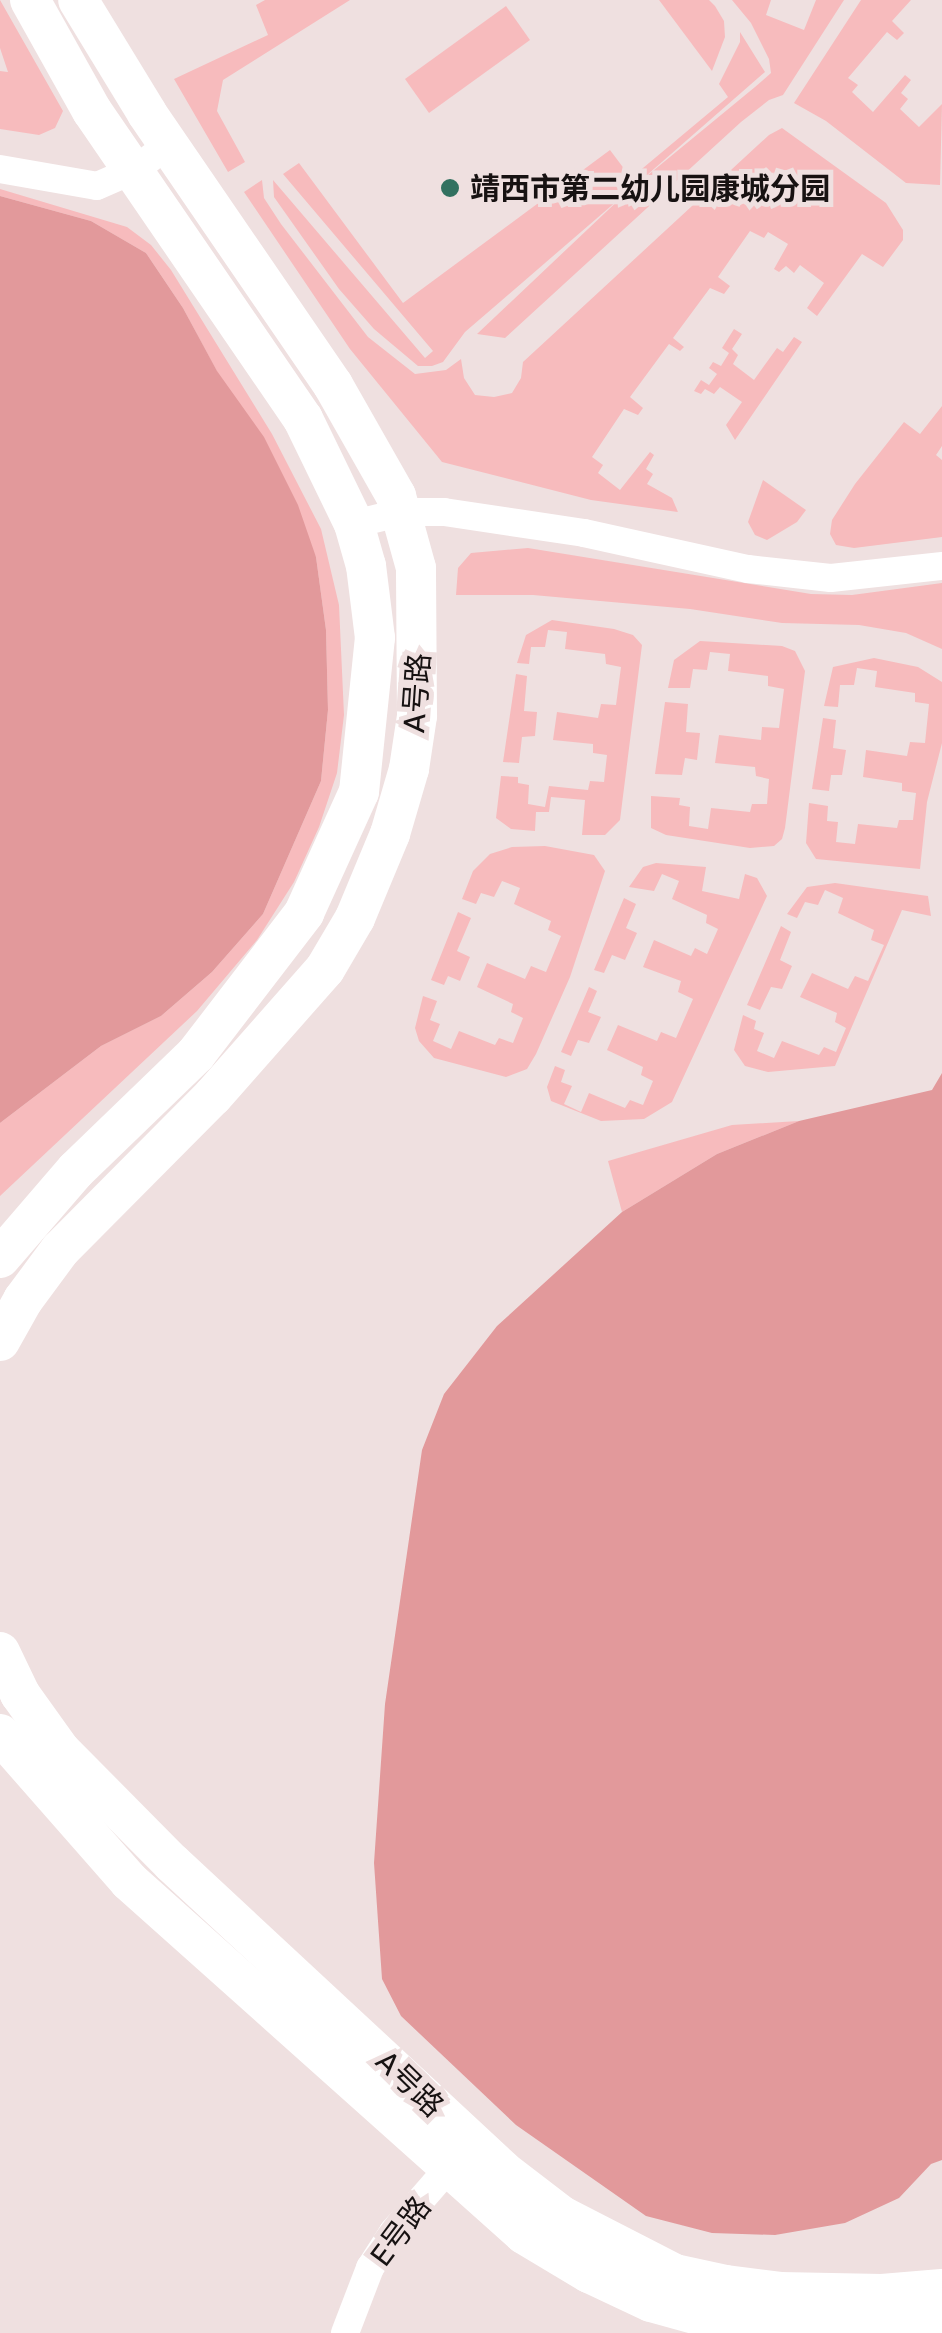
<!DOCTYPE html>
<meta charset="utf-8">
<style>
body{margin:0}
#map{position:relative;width:942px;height:2333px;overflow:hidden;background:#efe0e0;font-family:"Golos Text","Noto Sans SC",sans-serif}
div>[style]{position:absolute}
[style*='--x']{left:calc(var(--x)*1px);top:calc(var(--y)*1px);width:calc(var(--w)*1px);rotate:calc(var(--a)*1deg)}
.green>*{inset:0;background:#f7bbbd}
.forest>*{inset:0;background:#e2999b}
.street>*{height:28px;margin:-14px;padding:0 14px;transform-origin:14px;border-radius:14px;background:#fff}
.secondary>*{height:40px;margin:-20px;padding:0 20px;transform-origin:20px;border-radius:20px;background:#fff}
.dots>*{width:28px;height:28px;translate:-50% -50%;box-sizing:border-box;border:5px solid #efe0e0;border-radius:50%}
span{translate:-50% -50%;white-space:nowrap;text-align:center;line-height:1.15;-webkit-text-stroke:10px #efe0e0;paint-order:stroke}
.poi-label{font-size:30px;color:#171212;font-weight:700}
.left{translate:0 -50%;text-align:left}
.street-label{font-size:30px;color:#171212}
</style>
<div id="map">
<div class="green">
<div style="clip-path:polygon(0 0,63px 111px,55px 128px,39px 135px,0 129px,0 71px,8px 72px,0 48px)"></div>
<div style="clip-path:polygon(265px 0,350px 0,223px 80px,217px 111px,245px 162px,228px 172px,174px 79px,268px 35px,256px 5px)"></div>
<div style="clip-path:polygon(659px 0,709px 0,715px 6px,724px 21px,725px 37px,712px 71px)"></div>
<div style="clip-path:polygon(732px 0,771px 0,766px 15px,804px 30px,816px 0,844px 0,783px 95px,769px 100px,741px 122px,505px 338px,477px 334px,625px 194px,465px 332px,443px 362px,432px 366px,418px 366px,374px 329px,339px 289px,274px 197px,273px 180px,425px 358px,433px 351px,283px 174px,299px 163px,403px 303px,610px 150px,631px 178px,728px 97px,719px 84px,740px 42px,740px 32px,765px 72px,631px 189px,755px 87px,771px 73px,769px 59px,751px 23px)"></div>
<div style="clip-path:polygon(861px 0,911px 0,892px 21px,904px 33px,897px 40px,887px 32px,848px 78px,858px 85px,852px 92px,873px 112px,905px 75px,911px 80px,901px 93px,908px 99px,900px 109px,919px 127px,942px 104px,940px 185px,906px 183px,826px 121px,794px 103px)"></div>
<div style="clip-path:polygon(506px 6px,530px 40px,429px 113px,405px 79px)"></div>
<div style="clip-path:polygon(782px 128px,886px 203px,903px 230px,903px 240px,883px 267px,862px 254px,817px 316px,807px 308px,824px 283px,800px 265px,794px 273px,786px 266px,779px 272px,774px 269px,788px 244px,768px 232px,764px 238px,750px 231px,718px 277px,730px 286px,724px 294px,710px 288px,673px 338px,684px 347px,680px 351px,669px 344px,630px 397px,643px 408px,638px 415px,624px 409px,592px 457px,603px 465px,598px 473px,620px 490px,650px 452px,654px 455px,646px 469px,653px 474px,647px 484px,672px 498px,678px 512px,591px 500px,442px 462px,350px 349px,244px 192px,262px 180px,264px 198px,281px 224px,368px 337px,415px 374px,446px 370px,461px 359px,464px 378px,475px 395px,494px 397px,512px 393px,521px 378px,523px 362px,769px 135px)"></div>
<div style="clip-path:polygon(0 189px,127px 227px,151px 245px,171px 270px,272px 434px,321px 529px,339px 605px,344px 715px,337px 773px,319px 827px,294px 882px,257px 940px,197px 1011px,0 1196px,0 1123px,101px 1046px,161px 1016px,212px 972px,263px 914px,321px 781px,328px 710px,326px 630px,316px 557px,183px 308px,146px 253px,91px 221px,0 196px)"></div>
<div style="clip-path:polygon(734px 329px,742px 334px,732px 349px,738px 355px,733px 364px,754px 380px,777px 348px,783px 352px,794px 337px,802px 342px,735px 440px,726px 425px,742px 402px,720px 387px,714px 394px,705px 389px,701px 394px,694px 391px,701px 380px,709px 385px,717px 374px,709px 368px,713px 362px,721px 366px,729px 353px,722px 348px)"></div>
<div style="clip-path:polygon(942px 406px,942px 446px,936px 455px,942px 460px,942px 537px,854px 548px,836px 545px,830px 534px,832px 520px,855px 484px,904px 422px,920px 434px)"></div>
<div style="clip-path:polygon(763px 480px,806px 510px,797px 522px,767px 540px,755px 535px,748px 522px)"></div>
<div style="clip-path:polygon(528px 548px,811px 594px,852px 595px,942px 583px,942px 649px,906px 633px,859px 625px,782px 623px,690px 609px,533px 595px,456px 595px,458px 568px,471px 553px)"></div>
<div style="clip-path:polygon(552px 620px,614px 629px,633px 635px,642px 645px,620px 820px,605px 835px,582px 835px,585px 800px,551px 797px,549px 812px,536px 812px,535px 831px,511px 829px,496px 818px,501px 776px,518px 777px,518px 783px,529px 785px,528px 804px,545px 807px,549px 786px,588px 790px,590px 781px,604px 782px,607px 755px,593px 753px,593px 744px,553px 740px,557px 712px,598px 718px,601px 704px,616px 705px,621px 667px,606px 664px,605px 654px,565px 649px,567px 632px,548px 630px,545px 647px,531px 647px,529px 664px,517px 663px,526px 635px)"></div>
<div style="clip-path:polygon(700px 641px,782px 646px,795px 651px,805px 671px,785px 828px,782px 839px,774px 846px,750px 848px,666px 835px,651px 828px,651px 796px,680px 798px,679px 805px,690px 807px,689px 826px,708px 829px,711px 808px,750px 812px,752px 804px,767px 804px,769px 779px,756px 776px,755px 767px,715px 763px,719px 735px,761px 740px,762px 727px,779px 728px,784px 689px,768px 686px,768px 676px,728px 671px,730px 654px,710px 652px,707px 670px,693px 669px,690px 688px,668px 688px,674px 660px)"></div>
<div style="clip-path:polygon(874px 658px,918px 667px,942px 682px,942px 743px,927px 802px,920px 869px,816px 859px,806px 843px,809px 803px,828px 806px,827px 821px,838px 822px,836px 842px,855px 844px,858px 824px,897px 828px,899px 820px,913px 820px,916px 793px,902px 791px,902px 783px,863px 777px,866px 750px,907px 756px,910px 742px,925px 743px,929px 704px,915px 702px,915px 693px,875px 687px,877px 671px,857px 668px,854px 685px,840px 685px,838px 707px,824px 706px,833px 667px)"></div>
<div style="clip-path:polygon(516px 674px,527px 676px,524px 711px,537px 712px,535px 736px,522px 737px,519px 763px,503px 762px)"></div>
<div style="clip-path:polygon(665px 702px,688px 704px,686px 732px,700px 733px,697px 760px,685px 758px,682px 775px,655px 774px)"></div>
<div style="clip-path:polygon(823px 718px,836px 720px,833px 748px,846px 750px,842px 775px,831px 775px,829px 791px,812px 789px)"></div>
<div style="clip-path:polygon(545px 846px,594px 855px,605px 871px,570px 977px,536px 1054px,527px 1069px,506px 1077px,434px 1058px,419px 1041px,415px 1028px,423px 996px,437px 1001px,430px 1020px,440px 1024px,433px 1041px,451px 1049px,459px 1031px,495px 1045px,499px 1038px,513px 1043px,523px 1018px,511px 1012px,513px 1004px,477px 987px,487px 963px,525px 979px,531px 966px,546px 972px,561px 936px,548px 930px,551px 921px,514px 904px,520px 888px,502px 881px,494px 897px,481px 893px,476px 904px,462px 899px,473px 871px,490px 854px,512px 847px)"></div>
<div style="clip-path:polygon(656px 863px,706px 867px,702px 891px,739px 899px,745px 874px,757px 878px,767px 896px,672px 1102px,644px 1119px,601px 1121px,551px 1101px,547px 1087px,555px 1066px,565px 1070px,561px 1082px,572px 1086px,564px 1104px,581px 1112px,589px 1093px,625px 1108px,630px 1100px,643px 1105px,653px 1081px,641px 1075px,643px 1067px,607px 1050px,618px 1025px,657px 1041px,661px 1032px,676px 1038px,693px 999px,678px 992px,681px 981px,643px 967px,654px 940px,691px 956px,695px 948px,707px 954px,718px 929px,706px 923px,707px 915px,672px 899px,679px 881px,662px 874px,654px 891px,629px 887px,643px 867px)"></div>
<div style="clip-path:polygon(835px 883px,928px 896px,931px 916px,902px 910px,835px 1066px,768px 1072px,745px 1066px,734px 1050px,743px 1015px,756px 1021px,754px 1029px,764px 1033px,757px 1051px,774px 1058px,782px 1041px,819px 1055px,824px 1047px,836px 1052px,846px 1028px,835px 1022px,837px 1013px,800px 997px,812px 973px,848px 989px,855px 976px,868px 981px,884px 945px,871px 940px,874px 930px,838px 913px,843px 898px,825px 890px,818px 905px,805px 902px,797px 918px,787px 914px,807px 887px)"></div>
<div style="clip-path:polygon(624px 898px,636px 904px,626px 928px,637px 933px,625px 960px,612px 955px,604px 973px,594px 970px)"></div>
<div style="clip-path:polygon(458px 912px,471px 918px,457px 951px,470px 957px,460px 981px,448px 976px,444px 985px,431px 980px)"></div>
<div style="clip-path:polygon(781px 926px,791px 932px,780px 960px,792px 966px,782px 989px,771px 987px,760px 1010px,747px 1005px)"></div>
<div style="clip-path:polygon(589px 987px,597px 991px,588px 1012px,601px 1017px,589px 1043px,578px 1040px,571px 1056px,561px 1052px)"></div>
<div style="clip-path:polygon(799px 1121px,717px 1154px,622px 1212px,608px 1161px,732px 1125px)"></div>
</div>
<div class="forest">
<div style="clip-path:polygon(0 196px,91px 221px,146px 253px,183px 308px,217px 371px,264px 437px,298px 505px,316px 557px,326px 630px,328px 710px,321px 781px,263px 914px,212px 972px,161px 1016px,101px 1046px,0 1123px)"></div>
<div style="clip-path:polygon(942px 1073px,942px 2160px,931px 2164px,899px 2198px,845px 2223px,775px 2235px,712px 2233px,646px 2216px,516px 2125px,401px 2016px,382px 1979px,374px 1863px,385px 1704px,422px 1450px,444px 1394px,497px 1326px,622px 1212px,717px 1154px,799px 1121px,932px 1090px)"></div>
</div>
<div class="street">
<div style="--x:0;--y:169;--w:98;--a:9.9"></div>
<div style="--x:97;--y:186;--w:43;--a:-23.6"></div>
<div style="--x:136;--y:169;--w:40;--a:-37"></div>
<div style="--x:354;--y:524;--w:50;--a:-13.8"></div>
<div style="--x:403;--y:512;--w:41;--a:0"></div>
<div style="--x:444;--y:512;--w:142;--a:8.5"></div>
<div style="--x:584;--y:533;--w:168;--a:12.4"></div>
<div style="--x:748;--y:569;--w:83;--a:6.2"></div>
<div style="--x:831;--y:578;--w:112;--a:-6.2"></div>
<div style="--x:345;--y:2333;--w:70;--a:-69"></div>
<div style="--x:370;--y:2268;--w:43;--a:-57.4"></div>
<div style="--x:393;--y:2232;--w:101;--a:-49"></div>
</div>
<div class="secondary">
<div style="--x:0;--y:1258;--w:116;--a:-49.2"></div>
<div style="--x:76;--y:1170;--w:167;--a:-44"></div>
<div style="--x:196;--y:1054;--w:178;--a:-52.5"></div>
<div style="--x:304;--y:913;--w:133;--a:-65.6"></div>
<div style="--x:359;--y:792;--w:155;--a:-84.1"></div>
<div style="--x:375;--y:638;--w:73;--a:-97.1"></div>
<div style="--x:366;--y:566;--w:44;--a:-105.9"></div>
<div style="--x:354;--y:524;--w:117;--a:-115.9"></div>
<div style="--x:303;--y:419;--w:373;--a:-124.4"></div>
<div style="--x:92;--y:111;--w:127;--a:-119.2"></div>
<div style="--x:0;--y:1341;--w:47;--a:-60.7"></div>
<div style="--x:23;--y:1300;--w:62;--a:-53.5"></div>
<div style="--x:60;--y:1250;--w:217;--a:-45.2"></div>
<div style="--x:213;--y:1096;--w:169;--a:-48.6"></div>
<div style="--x:325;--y:969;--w:59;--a:-59.5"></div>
<div style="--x:355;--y:918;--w:91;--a:-67.4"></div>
<div style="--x:390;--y:834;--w:68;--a:-73.7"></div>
<div style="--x:409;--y:769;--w:54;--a:-81.4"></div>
<div style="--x:417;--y:716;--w:148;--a:-90.4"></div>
<div style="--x:416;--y:568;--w:75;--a:-105.5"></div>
<div style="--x:396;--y:496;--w:128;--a:-119.6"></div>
<div style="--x:333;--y:385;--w:330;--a:-124.4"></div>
<div style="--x:147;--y:113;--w:132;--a:-121.4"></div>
<div style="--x:0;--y:1652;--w:47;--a:64.5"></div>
<div style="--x:20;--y:1694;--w:69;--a:54.5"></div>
<div style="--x:60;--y:1750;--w:159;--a:45.3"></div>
<div style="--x:172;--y:1863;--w:451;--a:42.9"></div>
<div style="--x:502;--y:2170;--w:76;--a:37.5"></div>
<div style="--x:562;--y:2216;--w:127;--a:27.2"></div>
<div style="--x:675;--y:2274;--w:52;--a:12.2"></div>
<div style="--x:726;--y:2285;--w:54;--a:7.4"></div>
<div style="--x:780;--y:2292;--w:102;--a:1.1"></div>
<div style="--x:882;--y:2294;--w:60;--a:-4.8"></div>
<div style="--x:0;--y:1734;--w:196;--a:48.7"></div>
<div style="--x:129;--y:1881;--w:530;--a:41.79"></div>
<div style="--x:524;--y:2234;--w:76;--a:31"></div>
<div style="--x:589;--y:2273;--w:68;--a:25.1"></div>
<div style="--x:651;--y:2302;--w:53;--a:15.4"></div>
<div style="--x:702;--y:2316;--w:58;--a:10.9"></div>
<div style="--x:759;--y:2327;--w:183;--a:0"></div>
</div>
<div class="dots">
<div style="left:450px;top:188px;background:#327160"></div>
</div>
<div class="poi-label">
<span class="left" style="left:470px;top:188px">靖西市第二幼儿园康城分园</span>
</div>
<div class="street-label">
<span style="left:416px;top:693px;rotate:-86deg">A号路</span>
<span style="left:410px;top:2083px;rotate:44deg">A号路</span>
<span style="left:400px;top:2231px;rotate:-53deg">E号路</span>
</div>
</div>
